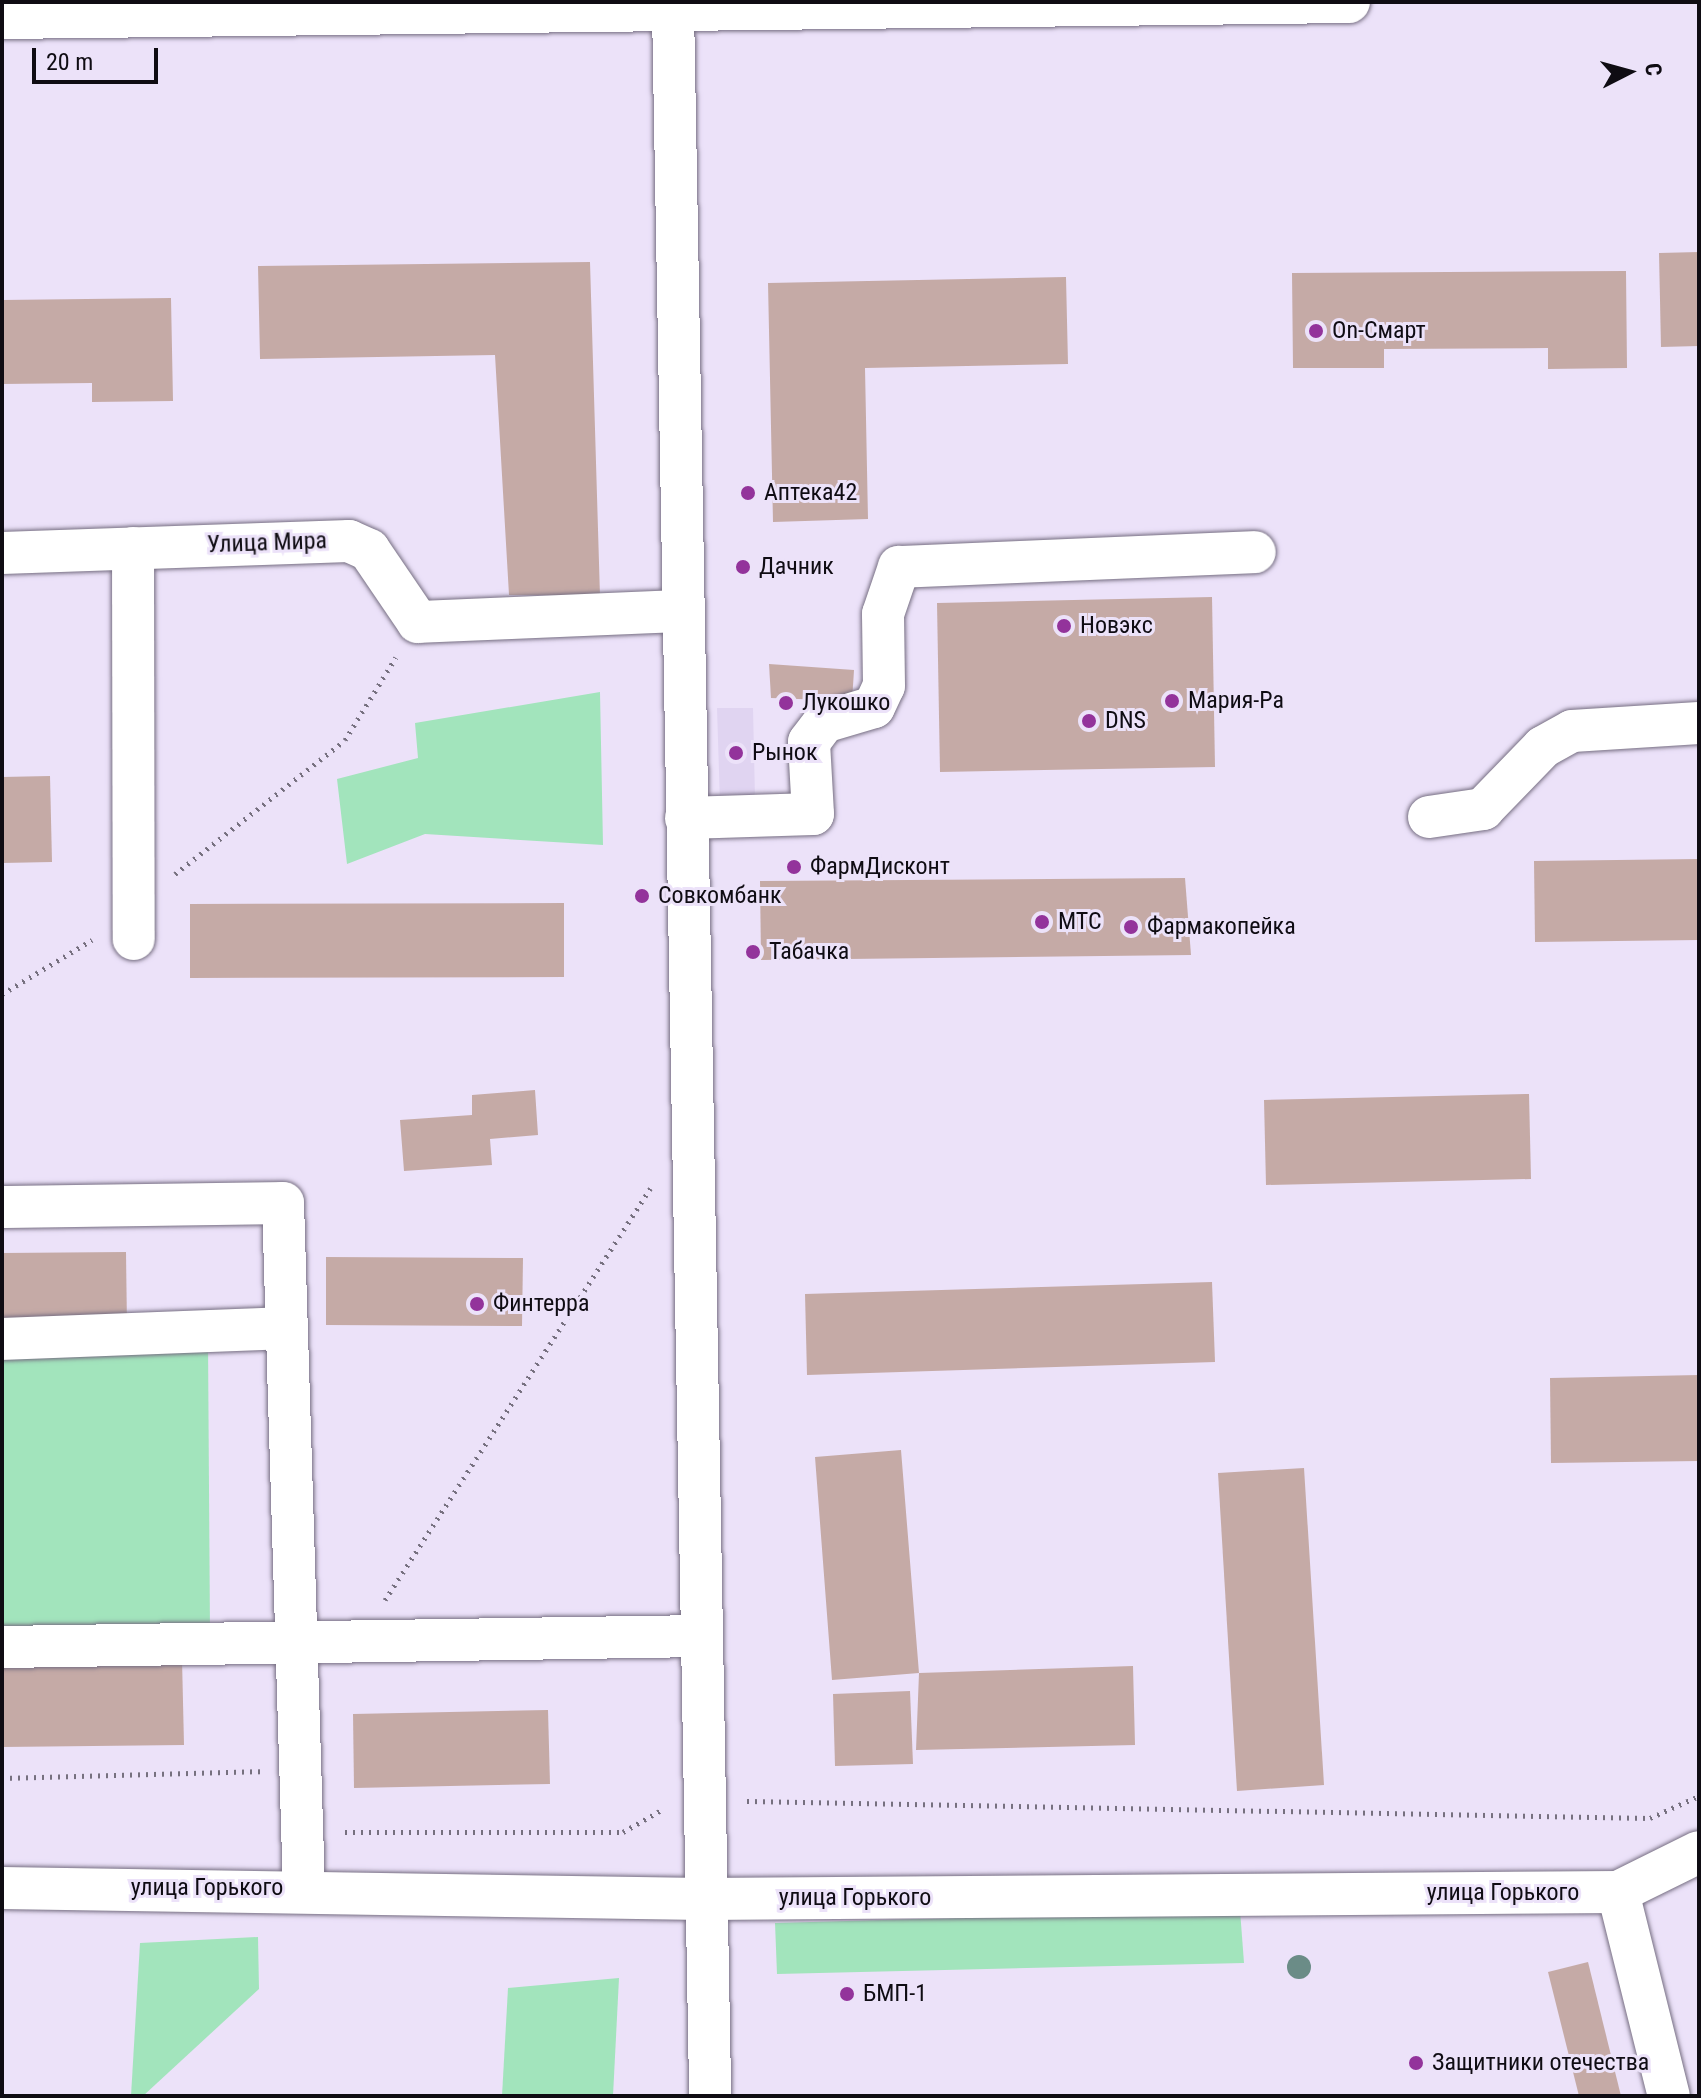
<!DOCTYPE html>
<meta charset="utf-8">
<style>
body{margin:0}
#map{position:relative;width:1701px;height:2098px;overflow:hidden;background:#ece2f9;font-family:"Roboto Condensed",sans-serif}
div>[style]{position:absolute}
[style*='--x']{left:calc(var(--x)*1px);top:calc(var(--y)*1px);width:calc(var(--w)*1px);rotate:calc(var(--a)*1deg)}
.built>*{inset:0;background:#e0d4f1}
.green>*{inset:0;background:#a2e4bc}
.building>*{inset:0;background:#c5aaa6}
.path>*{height:5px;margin-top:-2.5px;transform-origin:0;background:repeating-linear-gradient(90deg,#76707f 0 2px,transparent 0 8px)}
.roads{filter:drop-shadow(0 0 2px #766e82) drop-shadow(0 0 2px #766e82)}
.minor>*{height:42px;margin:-21px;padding:0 21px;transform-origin:21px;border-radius:21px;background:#fff}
.trees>*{width:24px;height:24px;margin:-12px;border-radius:50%;background:#6b8c87}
.dots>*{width:22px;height:22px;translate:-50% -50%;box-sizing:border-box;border:4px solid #ece2f9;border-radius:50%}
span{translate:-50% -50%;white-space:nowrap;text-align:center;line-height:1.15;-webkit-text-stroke:6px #ece2f9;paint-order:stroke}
.poi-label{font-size:24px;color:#0f0c13}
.left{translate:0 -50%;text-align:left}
.street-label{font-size:24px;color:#0f0c13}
.frame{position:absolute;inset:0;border:4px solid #0f0c13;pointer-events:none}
.north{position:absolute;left:1589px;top:32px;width:80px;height:80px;-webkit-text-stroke:6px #ece2f9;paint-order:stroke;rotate:84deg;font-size:22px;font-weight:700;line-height:32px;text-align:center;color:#0f0c13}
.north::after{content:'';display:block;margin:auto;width:28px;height:36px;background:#0f0c13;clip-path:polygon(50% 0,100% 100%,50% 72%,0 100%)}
.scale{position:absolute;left:32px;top:48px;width:126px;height:36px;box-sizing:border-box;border:4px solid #0f0c13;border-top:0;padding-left:10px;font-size:24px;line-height:28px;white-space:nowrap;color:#0f0c13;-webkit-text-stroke:6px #ece2f9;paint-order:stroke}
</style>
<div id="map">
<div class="built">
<div style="clip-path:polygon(717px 708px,753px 708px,755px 799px,720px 803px)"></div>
</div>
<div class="green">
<div style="clip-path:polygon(600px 692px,603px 845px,425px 834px,347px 864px,337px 779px,418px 758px,415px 723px)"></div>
<div style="clip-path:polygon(208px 1341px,210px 1634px,2px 1630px,2px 1353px)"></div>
<div style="clip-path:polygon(1240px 1910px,1244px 1963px,777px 1974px,775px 1923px)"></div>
<div style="clip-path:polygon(258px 1937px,259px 1989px,143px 2096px,131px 2096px,140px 1943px)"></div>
<div style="clip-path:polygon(619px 1978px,613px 2096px,502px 2096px,508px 1988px)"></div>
</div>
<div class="building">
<div style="clip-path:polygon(1699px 252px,1699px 346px,1661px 347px,1659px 253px)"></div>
<div style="clip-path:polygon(590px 262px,600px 596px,509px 595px,495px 355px,260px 359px,258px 266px)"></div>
<div style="clip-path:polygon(1626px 271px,1627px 368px,1548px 369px,1548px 348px,1384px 349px,1384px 368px,1293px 368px,1292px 273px)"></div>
<div style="clip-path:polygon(1066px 277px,1068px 364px,865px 368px,868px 519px,773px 522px,768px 283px)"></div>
<div style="clip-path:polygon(171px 298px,173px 401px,92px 402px,92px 383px,2px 384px,2px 300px)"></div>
<div style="clip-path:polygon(1212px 597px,1215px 767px,940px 772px,937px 603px)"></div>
<div style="clip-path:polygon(769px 664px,854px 670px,852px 701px,771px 698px)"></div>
<div style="clip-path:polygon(50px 776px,52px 862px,2px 863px,2px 777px)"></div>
<div style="clip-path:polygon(1699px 859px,1699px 940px,1535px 942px,1534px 861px)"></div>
<div style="clip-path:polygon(1185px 878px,1191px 955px,761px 960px,760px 881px)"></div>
<div style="clip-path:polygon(564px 903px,564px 977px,190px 978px,190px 904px)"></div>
<div style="clip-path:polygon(535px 1090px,538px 1135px,490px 1139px,492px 1165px,404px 1171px,400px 1120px,472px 1115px,472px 1095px)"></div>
<div style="clip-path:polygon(1529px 1094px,1531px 1179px,1266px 1185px,1264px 1100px)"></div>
<div style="clip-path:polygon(126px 1252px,127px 1328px,2px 1330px,2px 1253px)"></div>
<div style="clip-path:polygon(326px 1257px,523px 1258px,522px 1326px,326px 1325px)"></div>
<div style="clip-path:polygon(1212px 1282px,1215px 1362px,807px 1375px,805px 1294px)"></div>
<div style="clip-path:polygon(1699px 1375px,1699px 1461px,1551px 1463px,1550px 1378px)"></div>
<div style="clip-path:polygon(901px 1450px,919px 1673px,1133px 1666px,1135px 1745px,916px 1750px,919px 1673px,832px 1680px,815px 1457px)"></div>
<div style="clip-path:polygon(1304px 1468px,1324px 1785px,1237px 1791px,1218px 1473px)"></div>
<div style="clip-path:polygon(182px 1659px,184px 1745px,2px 1747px,2px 1664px)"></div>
<div style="clip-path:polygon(910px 1691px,913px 1764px,835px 1766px,833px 1694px)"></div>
<div style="clip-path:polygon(548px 1710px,550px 1784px,354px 1788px,353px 1714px)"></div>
<div style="clip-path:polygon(1588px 1962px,1621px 2096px,1579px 2096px,1548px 1972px)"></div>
</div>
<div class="path">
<div style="--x:175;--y:874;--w:216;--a:-38.2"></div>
<div style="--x:345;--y:740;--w:97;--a:-58.4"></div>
<div style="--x:2;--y:994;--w:105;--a:-31"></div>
<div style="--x:385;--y:1600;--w:490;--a:-57.2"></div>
<div style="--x:2;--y:1778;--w:259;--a:-1.5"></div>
<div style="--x:747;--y:1801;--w:903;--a:1.08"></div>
<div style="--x:1650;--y:1818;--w:54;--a:-24.2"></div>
<div style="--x:345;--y:1832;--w:278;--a:0"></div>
<div style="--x:623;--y:1832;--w:46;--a:-29.9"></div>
</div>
<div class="roads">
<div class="minor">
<div style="--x:673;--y:8;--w:2088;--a:88.98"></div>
<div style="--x:2;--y:18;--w:1347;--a:-0.68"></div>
<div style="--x:133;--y:548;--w:391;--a:89.9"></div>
<div style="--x:2;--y:553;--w:347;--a:-2"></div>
<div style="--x:349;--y:541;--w:22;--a:24"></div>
<div style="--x:369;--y:550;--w:87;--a:55.8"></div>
<div style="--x:418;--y:622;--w:264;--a:-2.4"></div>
<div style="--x:1429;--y:817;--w:55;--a:-8.4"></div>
<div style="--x:1483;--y:809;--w:86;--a:-45.9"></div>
<div style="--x:1543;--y:747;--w:33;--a:-29"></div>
<div style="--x:1572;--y:731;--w:127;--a:-3.6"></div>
<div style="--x:686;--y:818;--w:127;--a:-1.8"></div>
<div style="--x:813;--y:814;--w:72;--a:-93.2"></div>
<div style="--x:809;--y:742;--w:25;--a:-53"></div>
<div style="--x:824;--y:722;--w:52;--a:-16.7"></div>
<div style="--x:874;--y:707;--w:23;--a:-65"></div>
<div style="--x:884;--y:686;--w:72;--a:-90.8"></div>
<div style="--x:883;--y:614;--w:50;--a:-71.2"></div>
<div style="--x:899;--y:567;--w:356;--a:-2.4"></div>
<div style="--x:2;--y:1207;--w:281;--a:-0.8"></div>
<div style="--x:283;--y:1203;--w:686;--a:88.25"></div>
<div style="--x:2;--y:1339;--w:285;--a:-2.2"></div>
<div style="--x:2;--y:1647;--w:697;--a:-0.9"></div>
<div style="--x:2;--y:1888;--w:701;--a:0.9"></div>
<div style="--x:703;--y:1899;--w:915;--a:-0.44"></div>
<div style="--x:1618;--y:1892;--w:90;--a:-26.3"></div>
<div style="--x:1618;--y:1892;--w:210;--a:76"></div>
</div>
</div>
<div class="trees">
<div style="left:1299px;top:1967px"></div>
</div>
<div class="dots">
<div style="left:1316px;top:331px;background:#93339b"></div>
<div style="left:748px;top:493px;background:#93339b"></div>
<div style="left:743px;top:567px;background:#93339b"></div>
<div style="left:1064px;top:626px;background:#93339b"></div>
<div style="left:1172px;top:701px;background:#93339b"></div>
<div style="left:786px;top:703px;background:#93339b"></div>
<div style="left:1089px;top:721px;background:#93339b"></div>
<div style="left:736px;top:753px;background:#93339b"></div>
<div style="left:794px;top:867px;background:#93339b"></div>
<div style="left:642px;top:896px;background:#93339b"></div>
<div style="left:1042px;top:922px;background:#93339b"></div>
<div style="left:1131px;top:927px;background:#93339b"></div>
<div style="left:753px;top:952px;background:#93339b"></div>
<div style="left:477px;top:1304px;background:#93339b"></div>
<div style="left:847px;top:1994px;background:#93339b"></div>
<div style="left:1416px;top:2063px;background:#93339b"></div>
</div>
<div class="poi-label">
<span class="left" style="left:1332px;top:331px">On-Смарт</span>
<span class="left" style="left:764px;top:493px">Аптека42</span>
<span class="left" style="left:759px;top:567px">Дачник</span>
<span class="left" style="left:1080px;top:626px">Новэкс</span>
<span class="left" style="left:1188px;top:701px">Мария-Ра</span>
<span class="left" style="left:802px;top:703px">Лукошко</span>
<span class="left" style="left:1105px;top:721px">DNS</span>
<span class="left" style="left:752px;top:753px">Рынок</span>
<span class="left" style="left:810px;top:867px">ФармДисконт</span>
<span class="left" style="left:658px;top:896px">Совкомбанк</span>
<span class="left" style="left:1058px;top:922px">МТС</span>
<span class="left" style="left:1147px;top:927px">Фармакопейка</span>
<span class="left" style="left:769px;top:952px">Табачка</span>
<span class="left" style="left:493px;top:1304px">Финтерра</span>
<span class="left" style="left:863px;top:1994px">БМП-1</span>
<span class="left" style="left:1432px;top:2063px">Защитники отечества</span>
</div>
<div class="street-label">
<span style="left:267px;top:543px;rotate:-2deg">Улица Мира</span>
<span style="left:207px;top:1888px">улица Горького</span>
<span style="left:1503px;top:1893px">улица Горького</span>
<span style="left:855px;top:1898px">улица Горького</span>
</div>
<div class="frame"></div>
<div class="north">С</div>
<div class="scale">20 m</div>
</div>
